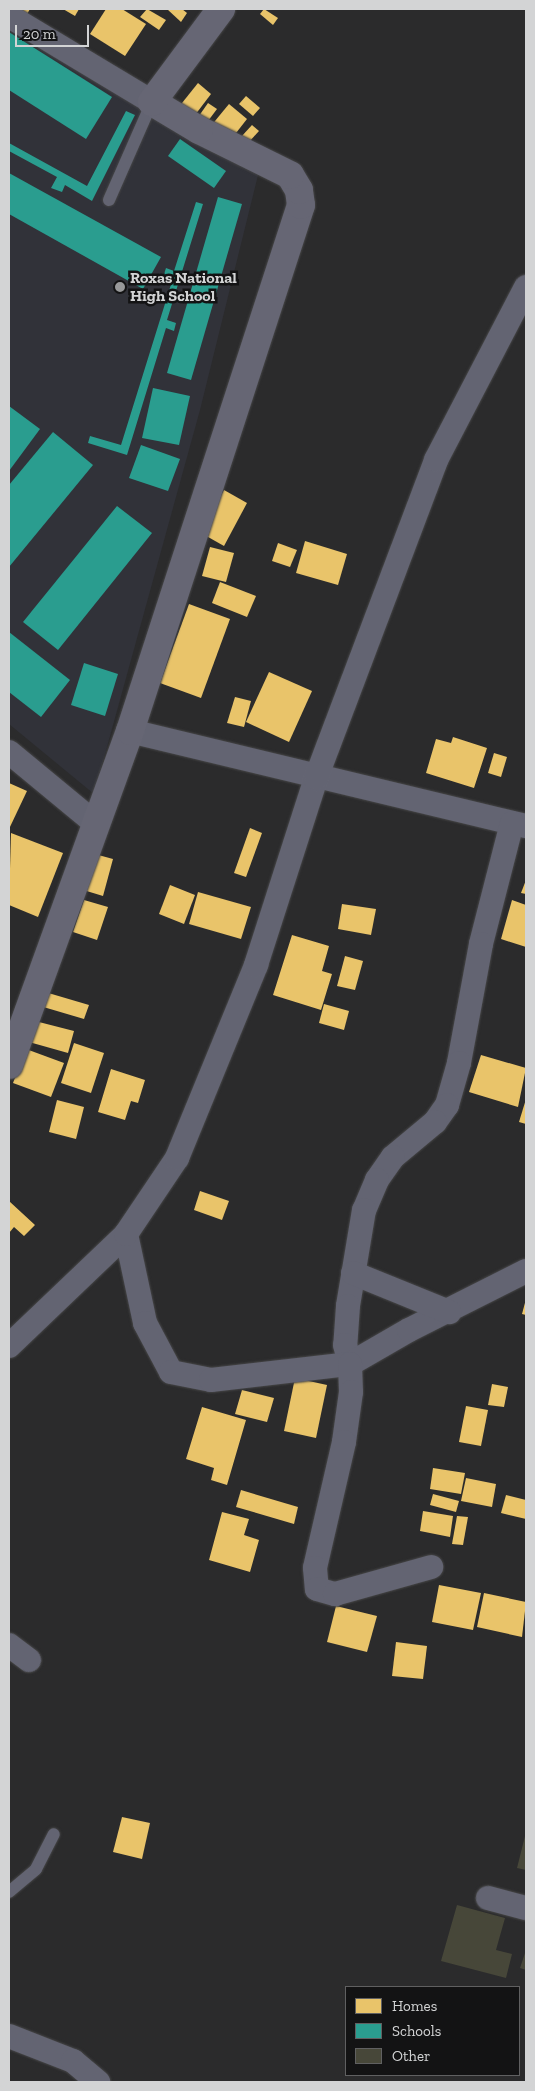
<!DOCTYPE html>
<style>
body{margin:0}
#map{position:relative;width:535px;height:2091px;overflow:hidden;background:#2b2b2c;font-family:"Zilla Slab",serif}
div>[style]{position:absolute}
[style*='--x']{left:calc(var(--x)*1px);top:calc(var(--y)*1px);width:calc(var(--w)*1px);rotate:calc(var(--a)*1deg)}
.built>*{inset:0;background:#313239}
.homes>*{inset:0;background:#e9c46a}
.schools>*{inset:0;background:#2a9d8f}
.building>*{inset:0;background:#474739}
.roads{filter:drop-shadow(0 0 1px #464647) drop-shadow(0 0 1px #464647)}
.lane>*{height:12px;margin:-6px;padding:0 6px;transform-origin:6px;border-radius:6px;background:#636472}
.street>*{height:24px;margin:-12px;padding:0 12px;transform-origin:12px;border-radius:12px;background:#636472}
.secondary>*{height:28px;margin:-14px;padding:0 14px;transform-origin:14px;border-radius:14px;background:#666674}
.dots>*{width:14px;height:14px;translate:-50% -50%;box-sizing:border-box;border:2px solid #131314;border-radius:50%}
span{translate:-50% -50%;white-space:nowrap;text-align:center;line-height:1.15;-webkit-text-stroke:5px #131314;paint-order:stroke}
.poi-label{font-size:16px;color:#d3d4d5;font-weight:700}
.left{translate:0 -50%;text-align:left}
.frame{position:absolute;inset:0;border:10px solid #d3d4d5;pointer-events:none}
.legend{position:absolute;left:345px;top:1986px;width:175px;height:90px;box-sizing:border-box;background:#131314;border:1px solid #606061;margin:0;padding:6px 9px;list-style:none;font-size:15px;color:#d3d4d5}
.legend li{display:flex;align-items:center;gap:10px;height:25px}
.legend b{width:25px;border:1px solid #606061}
.scale{position:absolute;left:15px;top:25px;width:74px;height:22px;box-sizing:border-box;border:2px solid #d3d4d5;border-top:0;padding-left:6px;font-size:15px;line-height:18px;white-space:nowrap;color:#d3d4d5;-webkit-text-stroke:4px #131314;paint-order:stroke}
</style>
<div id="map">
<div class="built">
<div style="clip-path:polygon(9px 20px,261px 163px,200px 410px,94px 794px,9px 724px)"></div>
</div>
<div class="homes">
<div style="clip-path:polygon(18px 9px,30px 9px,27px 14px)"></div>
<div style="clip-path:polygon(63px 9px,79px 9px,75px 16px)"></div>
<div style="clip-path:polygon(106px 9px,122px 9px,146px 24px,125px 56px,90px 34px)"></div>
<div style="clip-path:polygon(147px 9px,166px 20px,159px 30px,140px 17px)"></div>
<div style="clip-path:polygon(167px 9px,182px 9px,187px 13px,181px 22px)"></div>
<div style="clip-path:polygon(264px 9px,278px 18px,273px 25px,260px 14px)"></div>
<div style="clip-path:polygon(198px 83px,211px 94px,192px 119px,178px 108px)"></div>
<div style="clip-path:polygon(246px 96px,260px 108px,253px 116px,239px 104px)"></div>
<div style="clip-path:polygon(208px 103px,217px 109px,202px 129px,194px 123px)"></div>
<div style="clip-path:polygon(229px 104px,247px 119px,229px 142px,210px 127px)"></div>
<div style="clip-path:polygon(252px 125px,259px 131px,248px 143px,241px 137px)"></div>
<div style="clip-path:polygon(224px 490px,247px 503px,224px 546px,201px 533px)"></div>
<div style="clip-path:polygon(305px 541px,347px 554px,338px 585px,296px 573px)"></div>
<div style="clip-path:polygon(278px 543px,297px 550px,290px 567px,272px 561px)"></div>
<div style="clip-path:polygon(210px 547px,234px 553px,226px 582px,202px 576px)"></div>
<div style="clip-path:polygon(220px 582px,256px 596px,247px 617px,212px 603px)"></div>
<div style="clip-path:polygon(189px 604px,230px 619px,201px 698px,160px 683px)"></div>
<div style="clip-path:polygon(269px 672px,312px 691px,289px 742px,246px 722px)"></div>
<div style="clip-path:polygon(235px 697px,251px 701px,244px 727px,227px 723px)"></div>
<div style="clip-path:polygon(453px 737px,487px 748px,474px 788px,426px 773px,436px 739px,451px 743px)"></div>
<div style="clip-path:polygon(494px 753px,507px 757px,501px 777px,488px 773px)"></div>
<div style="clip-path:polygon(9px 783px,27px 791px,9px 829px)"></div>
<div style="clip-path:polygon(250px 828px,262px 833px,246px 877px,234px 873px)"></div>
<div style="clip-path:polygon(11px 833px,63px 853px,38px 917px,9px 905px)"></div>
<div style="clip-path:polygon(91px 853px,113px 859px,103px 896px,80px 889px)"></div>
<div style="clip-path:polygon(526px 880px,526px 894px,521px 893px)"></div>
<div style="clip-path:polygon(170px 885px,195px 895px,184px 924px,159px 914px)"></div>
<div style="clip-path:polygon(198px 892px,251px 907px,241px 939px,189px 924px)"></div>
<div style="clip-path:polygon(84px 900px,108px 907px,97px 940px,73px 932px)"></div>
<div style="clip-path:polygon(512px 900px,526px 905px,526px 947px,501px 939px)"></div>
<div style="clip-path:polygon(342px 904px,376px 909px,371px 935px,338px 929px)"></div>
<div style="clip-path:polygon(292px 935px,329px 946px,322px 971px,332px 974px,321px 1010px,273px 995px)"></div>
<div style="clip-path:polygon(345px 956px,363px 961px,355px 990px,337px 986px)"></div>
<div style="clip-path:polygon(45px 992px,89px 1005px,84px 1019px,40px 1006px)"></div>
<div style="clip-path:polygon(324px 1004px,349px 1011px,344px 1030px,319px 1023px)"></div>
<div style="clip-path:polygon(35px 1021px,74px 1031px,68px 1053px,29px 1042px)"></div>
<div style="clip-path:polygon(74px 1043px,104px 1053px,91px 1093px,61px 1083px)"></div>
<div style="clip-path:polygon(26px 1049px,64px 1063px,51px 1097px,13px 1083px)"></div>
<div style="clip-path:polygon(481px 1055px,526px 1068px,518px 1107px,469px 1092px)"></div>
<div style="clip-path:polygon(111px 1069px,145px 1080px,138px 1103px,131px 1101px,125px 1120px,98px 1112px)"></div>
<div style="clip-path:polygon(526px 1099px,526px 1124px,519px 1122px)"></div>
<div style="clip-path:polygon(57px 1100px,84px 1107px,76px 1139px,49px 1132px)"></div>
<div style="clip-path:polygon(200px 1191px,229px 1201px,222px 1220px,194px 1210px)"></div>
<div style="clip-path:polygon(9px 1201px,35px 1225px,24px 1236px,14px 1227px,9px 1233px)"></div>
<div style="clip-path:polygon(526px 1299px,526px 1315px,522px 1314px)"></div>
<div style="clip-path:polygon(295px 1378px,327px 1385px,316px 1438px,284px 1431px)"></div>
<div style="clip-path:polygon(492px 1384px,508px 1387px,504px 1407px,488px 1405px)"></div>
<div style="clip-path:polygon(242px 1390px,274px 1398px,267px 1422px,235px 1414px)"></div>
<div style="clip-path:polygon(466px 1406px,488px 1410px,481px 1446px,459px 1442px)"></div>
<div style="clip-path:polygon(202px 1407px,246px 1420px,227px 1485px,211px 1480px,214px 1468px,186px 1459px)"></div>
<div style="clip-path:polygon(433px 1468px,465px 1473px,461px 1494px,430px 1489px)"></div>
<div style="clip-path:polygon(466px 1478px,496px 1484px,492px 1507px,461px 1501px)"></div>
<div style="clip-path:polygon(241px 1490px,298px 1507px,294px 1524px,236px 1507px)"></div>
<div style="clip-path:polygon(433px 1494px,459px 1501px,456px 1512px,430px 1505px)"></div>
<div style="clip-path:polygon(506px 1495px,526px 1500px,526px 1519px,501px 1513px)"></div>
<div style="clip-path:polygon(423px 1511px,453px 1516px,450px 1537px,420px 1531px)"></div>
<div style="clip-path:polygon(222px 1512px,249px 1519px,244px 1535px,259px 1540px,250px 1572px,209px 1560px)"></div>
<div style="clip-path:polygon(457px 1516px,468px 1517px,463px 1545px,452px 1544px)"></div>
<div style="clip-path:polygon(439px 1585px,481px 1593px,473px 1630px,432px 1622px)"></div>
<div style="clip-path:polygon(484px 1593px,526px 1602px,522px 1637px,477px 1627px)"></div>
<div style="clip-path:polygon(336px 1606px,377px 1616px,367px 1652px,327px 1642px)"></div>
<div style="clip-path:polygon(396px 1642px,427px 1646px,423px 1679px,392px 1676px)"></div>
<div style="clip-path:polygon(122px 1817px,150px 1823px,142px 1859px,113px 1852px)"></div>
</div>
<div class="schools">
<div style="clip-path:polygon(9px 32px,112px 97px,86px 139px,9px 90px)"></div>
<div style="clip-path:polygon(126px 111px,135px 115px,92px 201px,65px 185px,62px 192px,51px 188px,57px 177px,9px 151px,9px 143px,87px 186px)"></div>
<div style="clip-path:polygon(180px 139px,226px 171px,214px 188px,168px 156px)"></div>
<div style="clip-path:polygon(9px 173px,161px 257px,143px 289px,9px 214px)"></div>
<div style="clip-path:polygon(218px 197px,242px 204px,191px 380px,167px 373px)"></div>
<div style="clip-path:polygon(196px 202px,203px 204px,167px 320px,176px 323px,174px 331px,166px 328px,127px 455px,88px 443px,90px 436px,121px 445px,173px 278px,164px 274px,166px 268px,174px 271px)"></div>
<div style="clip-path:polygon(153px 388px,190px 396px,179px 445px,142px 438px)"></div>
<div style="clip-path:polygon(9px 406px,40px 429px,9px 471px)"></div>
<div style="clip-path:polygon(53px 432px,93px 465px,9px 567px,9px 485px)"></div>
<div style="clip-path:polygon(141px 445px,180px 459px,168px 491px,129px 478px)"></div>
<div style="clip-path:polygon(117px 506px,152px 533px,58px 650px,23px 622px)"></div>
<div style="clip-path:polygon(9px 632px,70px 680px,41px 717px,9px 692px)"></div>
<div style="clip-path:polygon(84px 663px,118px 674px,105px 716px,71px 705px)"></div>
</div>
<div class="building">
<div style="clip-path:polygon(526px 1832px,526px 1870px,517px 1868px)"></div>
<div style="clip-path:polygon(457px 1905px,505px 1918px,496px 1950px,512px 1954px,506px 1978px,441px 1961px)"></div>
<div style="clip-path:polygon(526px 1950px,526px 1970px,520px 1968px)"></div>
</div>
<div class="roads">
<div class="lane">
<div style="--x:109;--y:200;--w:107;--a:-66.3"></div>
<div style="--x:9;--y:1892;--w:35;--a:-40"></div>
<div style="--x:36;--y:1869;--w:39;--a:-63"></div>
</div>
<div class="street">
<div style="--x:9;--y:16;--w:167;--a:31"></div>
<div style="--x:130;--y:731;--w:407;--a:13.5"></div>
<div style="--x:9;--y:752;--w:113;--a:39.6"></div>
<div style="--x:512;--y:823;--w:125;--a:104.4"></div>
<div style="--x:481;--y:944;--w:121;--a:100.5"></div>
<div style="--x:459;--y:1063;--w:44;--a:105.9"></div>
<div style="--x:447;--y:1105;--w:21;--a:125"></div>
<div style="--x:435;--y:1122;--w:55;--a:140.2"></div>
<div style="--x:393;--y:1157;--w:28;--a:125"></div>
<div style="--x:377;--y:1180;--w:33;--a:113"></div>
<div style="--x:364;--y:1210;--w:97;--a:99.5"></div>
<div style="--x:348;--y:1306;--w:39;--a:94"></div>
<div style="--x:345;--y:1345;--w:20;--a:75"></div>
<div style="--x:350;--y:1364;--w:68;--a:-30"></div>
<div style="--x:409;--y:1330;--w:131;--a:-26.8"></div>
<div style="--x:126;--y:1234;--w:91;--a:77.9"></div>
<div style="--x:145;--y:1323;--w:55;--a:62"></div>
<div style="--x:171;--y:1372;--w:41;--a:11.3"></div>
<div style="--x:211;--y:1380;--w:140;--a:-6.6"></div>
<div style="--x:350;--y:1364;--w:28;--a:88"></div>
<div style="--x:351;--y:1392;--w:50;--a:98"></div>
<div style="--x:344;--y:1442;--w:129;--a:103"></div>
<div style="--x:315;--y:1568;--w:21;--a:85"></div>
<div style="--x:317;--y:1589;--w:19;--a:16"></div>
<div style="--x:335;--y:1594;--w:100;--a:-15.7"></div>
<div style="--x:353;--y:1273;--w:104;--a:22.1"></div>
<div style="--x:9;--y:1346;--w:162;--a:-43.7"></div>
<div style="--x:126;--y:1234;--w:92;--a:-56.1"></div>
<div style="--x:177;--y:1158;--w:209;--a:-67.7"></div>
<div style="--x:256;--y:965;--w:196;--a:-72.2"></div>
<div style="--x:316;--y:778;--w:340;--a:-69.3"></div>
<div style="--x:436;--y:460;--w:195;--a:-62.5"></div>
<div style="--x:9;--y:1645;--w:25;--a:37"></div>
<div style="--x:488;--y:1898;--w:39;--a:15"></div>
<div style="--x:9;--y:2036;--w:69;--a:21.3"></div>
<div style="--x:73;--y:2061;--w:33;--a:40"></div>
</div>
<div class="secondary">
<div style="--x:9;--y:1065;--w:355;--a:-70.1"></div>
<div style="--x:130;--y:731;--w:553;--a:-71.99"></div>
<div style="--x:301;--y:205;--w:15;--a:-98"></div>
<div style="--x:299;--y:190;--w:17;--a:-121"></div>
<div style="--x:290;--y:175;--w:102;--a:-153.7"></div>
<div style="--x:199;--y:130;--w:55;--a:-149.2"></div>
<div style="--x:152;--y:102;--w:116;--a:-53.4"></div>
</div>
</div>
<div class="dots">
<div style="left:120px;top:287px;background:#98999a"></div>
</div>
<div class="poi-label">
<span class="left" style="left:130px;top:287px">Roxas National<br>High School</span>
</div>
<div class="frame"></div>
<ul class="legend">
<li><b style="height:14px;background:#e9c46a"></b>Homes</li>
<li><b style="height:14px;background:#2a9d8f"></b>Schools</li>
<li><b style="height:14px;background:#474739"></b>Other</li>
</ul>
<div class="scale">20 m</div>
</div>
